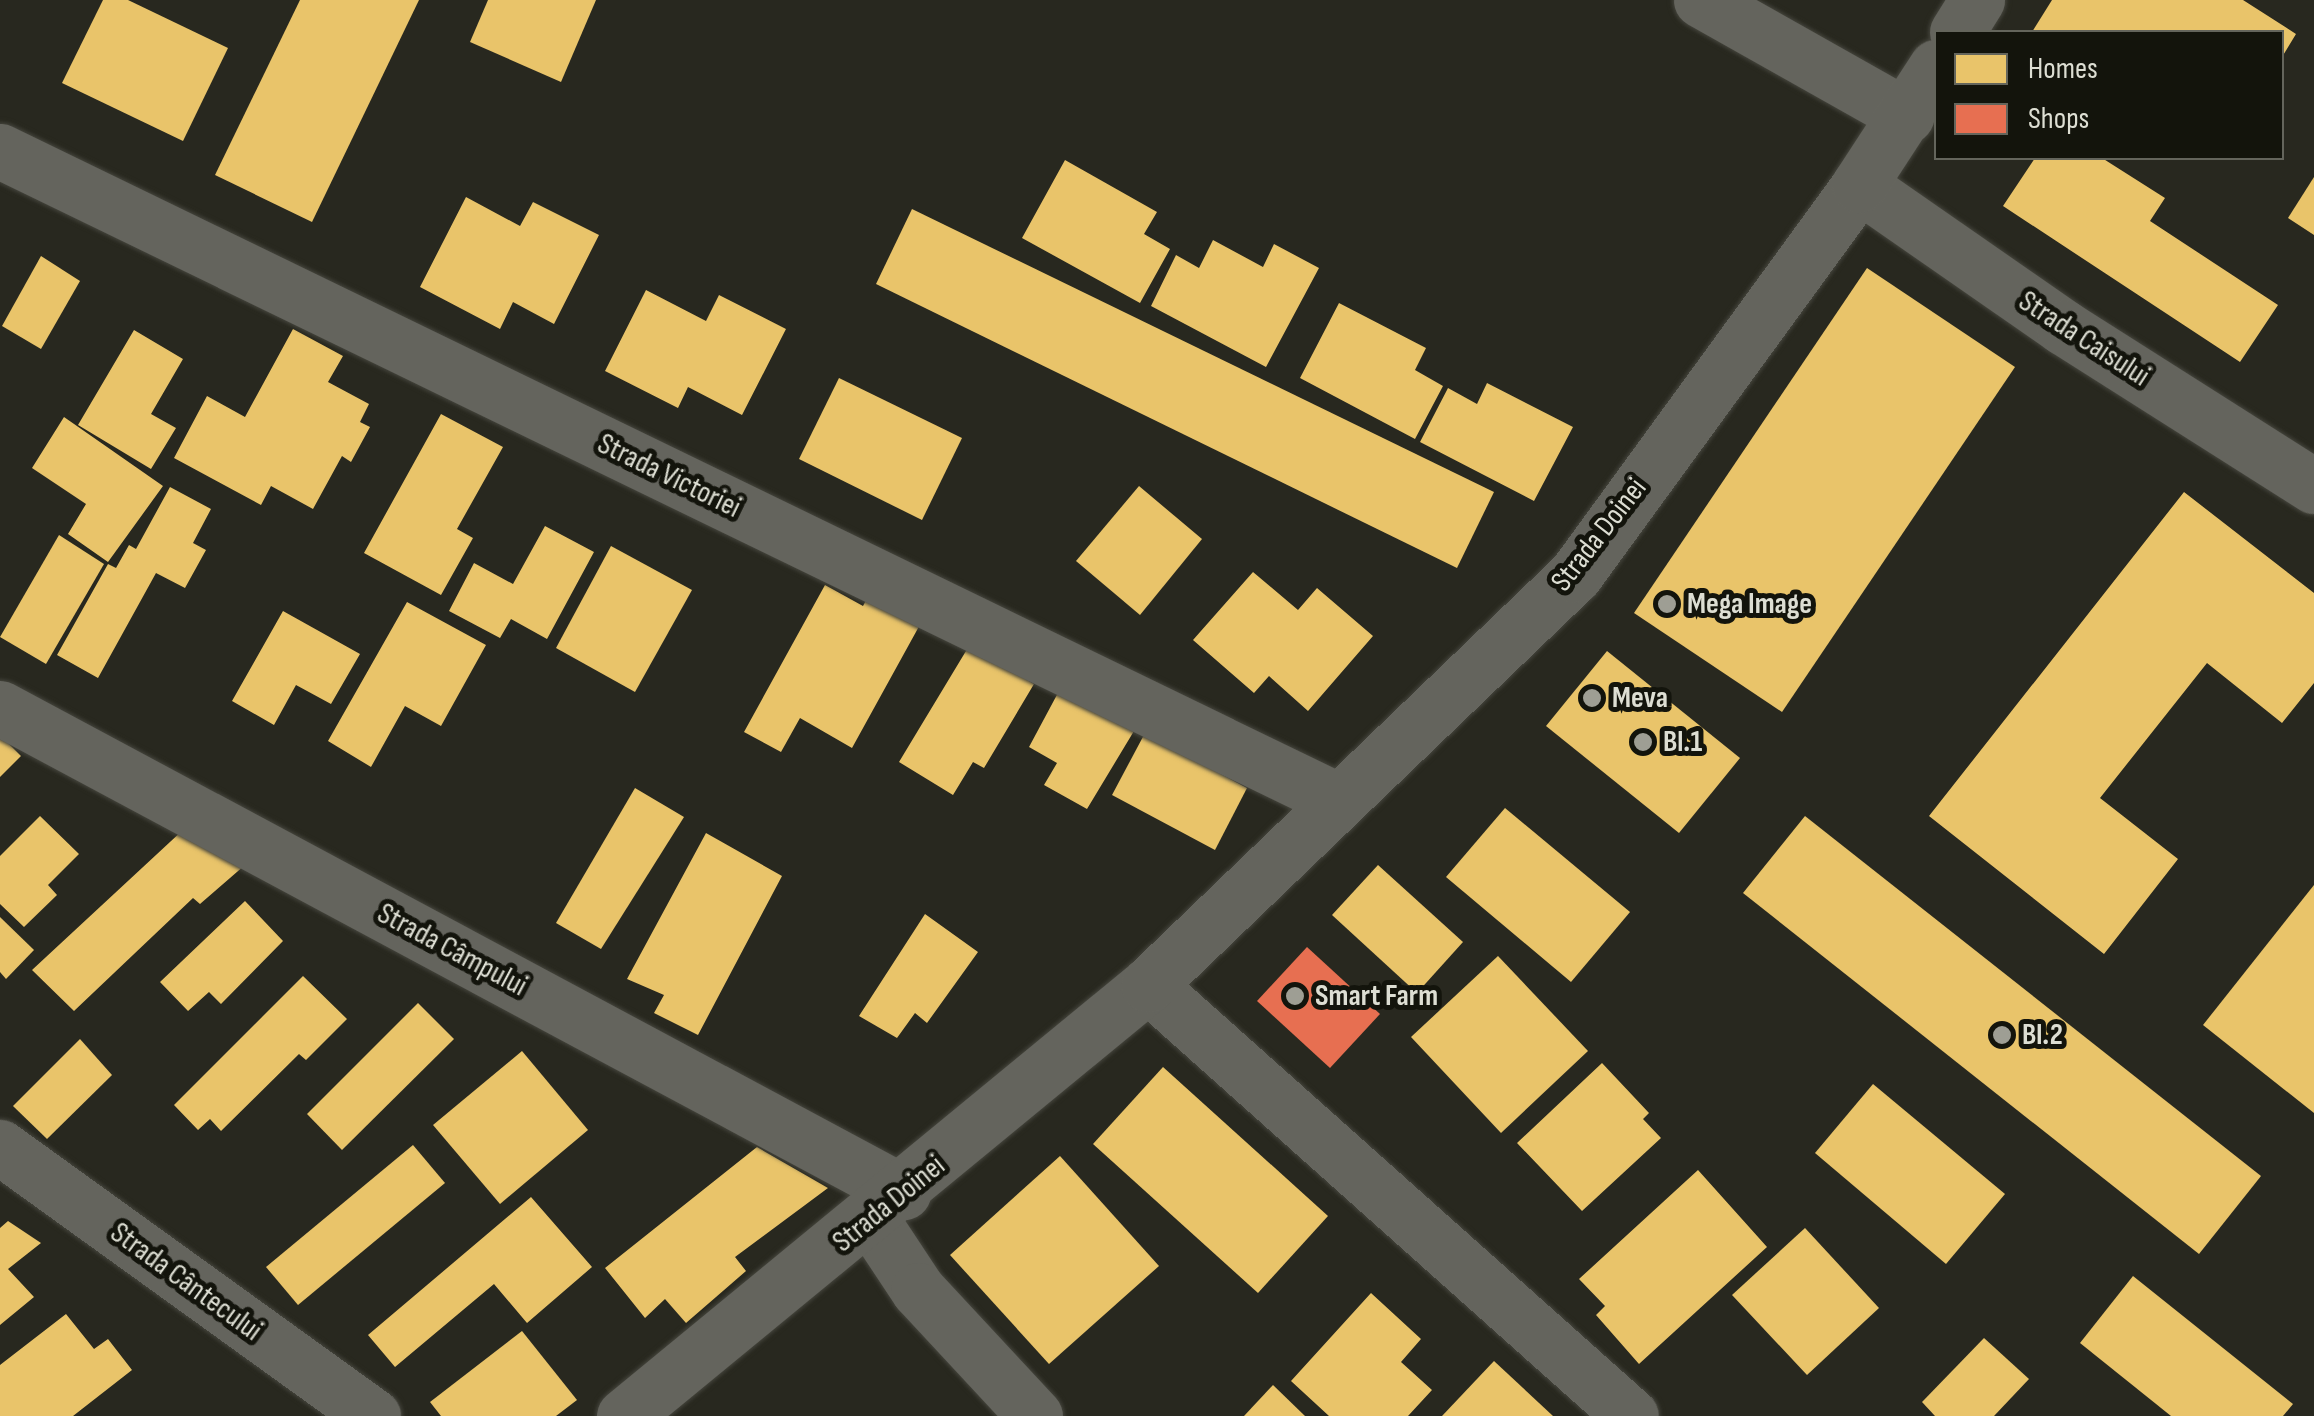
<!DOCTYPE html>
<meta charset="utf-8">
<style>
body{margin:0}
#map{position:relative;width:2314px;height:1416px;overflow:hidden;background:#28281f;font-family:"Sofia Sans Condensed",sans-serif}
div>[style]{position:absolute}
[style*='--x']{left:calc(var(--x)*1px);top:calc(var(--y)*1px);width:calc(var(--w)*1px);rotate:calc(var(--a)*1deg)}
.homes>*{inset:0;background:#e9c46a}
.shops>*{inset:0;background:#e76f51}
.roads{filter:drop-shadow(0 0 2px #45453d) drop-shadow(0 0 2px #45453d)}
.minor>*{height:55px;margin:-27.5px;padding:0 27.5px;transform-origin:27.5px;border-radius:27.5px;background:#64645d}
.dots>*{width:28px;height:28px;translate:-50% -50%;box-sizing:border-box;border:5px solid #13140c;border-radius:50%}
span{translate:-50% -50%;white-space:nowrap;text-align:center;line-height:1.15;-webkit-text-stroke:10px #13140c;paint-order:stroke}
.street-label{font-size:30px;color:#ddded3}
.poi-label{font-size:30px;color:#ddded3;font-weight:700}
.left{translate:0 -50%;text-align:left}
.legend{position:absolute;left:1934px;top:30px;width:350px;height:130px;box-sizing:border-box;background:#13140c;border:2px solid #64655c;margin:0;padding:12px 18px;list-style:none;font-size:30px;color:#ddded3}
.legend li{display:flex;align-items:center;gap:20px;height:50px}
.legend b{width:50px;border:2px solid #64655c}
</style>
<div id="map">
<div class="homes">
<div style="clip-path:polygon(103px 0,128px 0,228px 48px,183px 141px,62px 83px)"></div>
<div style="clip-path:polygon(300px 0,419px 0,312px 222px,215px 175px)"></div>
<div style="clip-path:polygon(488px 0,596px 0,561px 82px,470px 42px)"></div>
<div style="clip-path:polygon(2052px 0,2243px 0,2296px 34px,2282px 57px,2282px 32px,2032px 32px)"></div>
<div style="clip-path:polygon(2035px 158px,2102px 158px,2165px 198px,2150px 221px,2278px 305px,2240px 362px,2003px 206px)"></div>
<div style="clip-path:polygon(1065px 160px,1157px 212px,1144px 234px,1170px 249px,1140px 303px,1022px 238px)"></div>
<div style="clip-path:polygon(2314px 177px,2314px 235px,2288px 218px)"></div>
<div style="clip-path:polygon(466px 197px,520px 226px,533px 202px,599px 235px,554px 324px,513px 302px,500px 329px,420px 287px)"></div>
<div style="clip-path:polygon(912px 209px,1494px 492px,1457px 568px,876px 284px)"></div>
<div style="clip-path:polygon(1213px 240px,1263px 267px,1274px 244px,1319px 268px,1266px 367px,1151px 306px,1176px 255px,1199px 268px)"></div>
<div style="clip-path:polygon(41px 256px,80px 281px,41px 349px,2px 326px)"></div>
<div style="clip-path:polygon(1867px 268px,2015px 367px,1782px 712px,1634px 613px)"></div>
<div style="clip-path:polygon(646px 290px,706px 321px,719px 295px,786px 329px,742px 415px,688px 387px,678px 408px,605px 371px)"></div>
<div style="clip-path:polygon(1339px 303px,1426px 348px,1415px 370px,1443px 386px,1415px 439px,1300px 378px)"></div>
<div style="clip-path:polygon(293px 329px,343px 356px,328px 382px,369px 404px,360px 422px,370px 427px,351px 462px,342px 456px,313px 509px,271px 486px,261px 505px,174px 458px,207px 396px,245px 417px)"></div>
<div style="clip-path:polygon(134px 330px,183px 359px,151px 414px,176px 428px,151px 469px,78px 425px)"></div>
<div style="clip-path:polygon(839px 378px,962px 438px,922px 520px,799px 459px)"></div>
<div style="clip-path:polygon(1487px 383px,1573px 427px,1534px 501px,1420px 442px,1448px 388px,1477px 404px)"></div>
<div style="clip-path:polygon(441px 414px,503px 447px,457px 529px,473px 538px,441px 595px,364px 553px)"></div>
<div style="clip-path:polygon(64px 417px,163px 486px,108px 562px,68px 534px,86px 504px,32px 468px)"></div>
<div style="clip-path:polygon(1139px 486px,1202px 539px,1140px 615px,1076px 561px)"></div>
<div style="clip-path:polygon(170px 487px,211px 509px,193px 543px,206px 550px,185px 588px,156px 573px,98px 678px,57px 655px,108px 564px,116px 568px,129px 545px,136px 549px)"></div>
<div style="clip-path:polygon(2184px 492px,2314px 593px,2314px 683px,2282px 723px,2207px 663px,2100px 798px,2178px 859px,2104px 954px,1929px 816px)"></div>
<div style="clip-path:polygon(545px 526px,594px 552px,547px 639px,511px 619px,500px 638px,449px 611px,474px 563px,513px 584px)"></div>
<div style="clip-path:polygon(59px 535px,104px 564px,46px 664px,0 637px)"></div>
<div style="clip-path:polygon(611px 546px,692px 590px,635px 692px,556px 648px)"></div>
<div style="clip-path:polygon(1253px 572px,1298px 610px,1317px 588px,1373px 636px,1308px 711px,1269px 676px,1254px 693px,1193px 640px)"></div>
<div style="clip-path:polygon(825px 585px,863px 606px,870px 593px,922px 621px,852px 748px,800px 718px,781px 752px,744px 732px)"></div>
<div style="clip-path:polygon(407px 602px,486px 645px,441px 726px,405px 706px,371px 767px,328px 741px)"></div>
<div style="clip-path:polygon(283px 611px,360px 654px,331px 704px,296px 685px,274px 725px,232px 701px)"></div>
<div style="clip-path:polygon(969px 646px,1034px 684px,984px 768px,973px 762px,953px 795px,899px 762px)"></div>
<div style="clip-path:polygon(1607px 651px,1740px 758px,1679px 833px,1546px 726px)"></div>
<div style="clip-path:polygon(1059px 691px,1134px 731px,1087px 809px,1044px 785px,1057px 763px,1029px 747px)"></div>
<div style="clip-path:polygon(1145px 733px,1247px 788px,1215px 850px,1112px 795px)"></div>
<div style="clip-path:polygon(0 735px,21px 756px,0 777px)"></div>
<div style="clip-path:polygon(635px 788px,684px 817px,601px 949px,556px 923px)"></div>
<div style="clip-path:polygon(1505px 808px,1630px 912px,1571px 982px,1446px 877px)"></div>
<div style="clip-path:polygon(40px 816px,79px 854px,48px 885px,57px 895px,24px 927px,0 904px,0 856px)"></div>
<div style="clip-path:polygon(1805px 816px,2261px 1176px,2199px 1254px,1743px 893px)"></div>
<div style="clip-path:polygon(184px 829px,245px 865px,200px 904px,193px 898px,74px 1011px,32px 970px)"></div>
<div style="clip-path:polygon(706px 833px,782px 876px,698px 1035px,654px 1013px,664px 995px,627px 979px)"></div>
<div style="clip-path:polygon(1378px 865px,1463px 942px,1417px 993px,1332px 915px)"></div>
<div style="clip-path:polygon(2314px 885px,2314px 1113px,2203px 1025px)"></div>
<div style="clip-path:polygon(245px 901px,283px 941px,221px 1004px,209px 992px,188px 1011px,160px 982px)"></div>
<div style="clip-path:polygon(925px 914px,978px 952px,927px 1023px,915px 1013px,897px 1038px,859px 1016px)"></div>
<div style="clip-path:polygon(0 917px,34px 950px,6px 979px,0 972px)"></div>
<div style="clip-path:polygon(1498px 956px,1588px 1051px,1501px 1133px,1411px 1037px)"></div>
<div style="clip-path:polygon(303px 976px,347px 1019px,306px 1060px,299px 1054px,221px 1131px,210px 1119px,198px 1130px,174px 1105px)"></div>
<div style="clip-path:polygon(418px 1003px,454px 1039px,342px 1150px,307px 1114px)"></div>
<div style="clip-path:polygon(80px 1039px,112px 1075px,47px 1139px,13px 1106px)"></div>
<div style="clip-path:polygon(522px 1051px,588px 1130px,500px 1204px,433px 1125px)"></div>
<div style="clip-path:polygon(1602px 1063px,1649px 1113px,1643px 1119px,1661px 1138px,1582px 1211px,1517px 1143px)"></div>
<div style="clip-path:polygon(1163px 1067px,1328px 1216px,1258px 1293px,1093px 1144px)"></div>
<div style="clip-path:polygon(1873px 1084px,2005px 1194px,1946px 1264px,1815px 1153px)"></div>
<div style="clip-path:polygon(413px 1145px,445px 1183px,298px 1305px,266px 1267px)"></div>
<div style="clip-path:polygon(757px 1147px,828px 1188px,735px 1257px,746px 1271px,686px 1323px,665px 1299px,645px 1318px,605px 1268px)"></div>
<div style="clip-path:polygon(1060px 1156px,1159px 1266px,1049px 1364px,950px 1255px)"></div>
<div style="clip-path:polygon(1698px 1170px,1767px 1247px,1639px 1364px,1596px 1315px,1605px 1306px,1579px 1279px)"></div>
<div style="clip-path:polygon(531px 1197px,592px 1267px,527px 1323px,494px 1284px,395px 1367px,368px 1335px)"></div>
<div style="clip-path:polygon(8px 1221px,41px 1243px,8px 1269px,34px 1297px,0 1325px,0 1228px)"></div>
<div style="clip-path:polygon(1805px 1228px,1879px 1308px,1807px 1375px,1732px 1295px)"></div>
<div style="clip-path:polygon(2133px 1276px,2293px 1404px,2283px 1416px,2171px 1416px,2080px 1343px)"></div>
<div style="clip-path:polygon(1371px 1293px,1421px 1339px,1401px 1362px,1432px 1390px,1408px 1416px,1329px 1416px,1291px 1381px)"></div>
<div style="clip-path:polygon(66px 1314px,94px 1349px,108px 1339px,132px 1370px,73px 1416px,0 1416px,0 1365px)"></div>
<div style="clip-path:polygon(522px 1331px,577px 1400px,556px 1416px,441px 1416px,430px 1402px)"></div>
<div style="clip-path:polygon(1984px 1338px,2029px 1379px,1994px 1416px,1935px 1416px,1922px 1402px)"></div>
<div style="clip-path:polygon(1494px 1361px,1553px 1416px,1442px 1416px)"></div>
<div style="clip-path:polygon(1273px 1385px,1305px 1416px,1244px 1416px)"></div>
</div>
<div class="shops">
<div style="clip-path:polygon(1307px 947px,1380px 1014px,1330px 1068px,1257px 1001px)"></div>
</div>
<div class="roads">
<div class="minor">
<div style="--x:1701;--y:0;--w:236;--a:29.4"></div>
<div style="--x:1957;--y:32;--w:38;--a:-58"></div>
<div style="--x:0;--y:151;--w:1486;--a:25.89"></div>
<div style="--x:1859;--y:185;--w:249;--a:34.8"></div>
<div style="--x:2063;--y:327;--w:297;--a:32.4"></div>
<div style="--x:0;--y:708;--w:1025;--a:28.19"></div>
<div style="--x:1148;--y:985;--w:647;--a:41.74"></div>
<div style="--x:0;--y:1147;--w:460;--a:35.8"></div>
<div style="--x:871;--y:1219;--w:85;--a:56.5"></div>
<div style="--x:918;--y:1290;--w:172;--a:47.1"></div>
<div style="--x:624;--y:1416;--w:678;--a:-39.44"></div>
<div style="--x:1148;--y:985;--w:592;--a:-43.84"></div>
<div style="--x:1575;--y:575;--w:482;--a:-53.9"></div>
<div style="--x:1859;--y:185;--w:141;--a:-56.9"></div>
</div>
</div>
<div class="dots">
<div style="left:1667px;top:604px;background:#9e9e94"></div>
<div style="left:1592px;top:698px;background:#9e9e94"></div>
<div style="left:1643px;top:742px;background:#9e9e94"></div>
<div style="left:1295px;top:996px;background:#9e9e94"></div>
<div style="left:2002px;top:1035px;background:#9e9e94"></div>
</div>
<div class="street-label">
<span style="left:2084px;top:339px;rotate:33deg">Strada Caisului</span>
<span style="left:669px;top:476px;rotate:26deg">Strada Victoriei</span>
<span style="left:1599px;top:535px;rotate:-52deg">Strada Doinei</span>
<span style="left:452px;top:950px;rotate:28deg">Strada Câmpului</span>
<span style="left:889px;top:1204px;rotate:-39deg">Strada Doinei</span>
<span style="left:186px;top:1282px;rotate:36deg">Strada Cântecului</span>
</div>
<div class="poi-label">
<span class="left" style="left:1687px;top:604px">Mega Image</span>
<span class="left" style="left:1612px;top:698px">Meva</span>
<span class="left" style="left:1663px;top:742px">Bl.1</span>
<span class="left" style="left:1315px;top:996px">Smart Farm</span>
<span class="left" style="left:2022px;top:1035px">Bl.2</span>
</div>
<ul class="legend">
<li><b style="height:28px;background:#e9c46a"></b>Homes</li>
<li><b style="height:28px;background:#e76f51"></b>Shops</li>
</ul>
</div>
